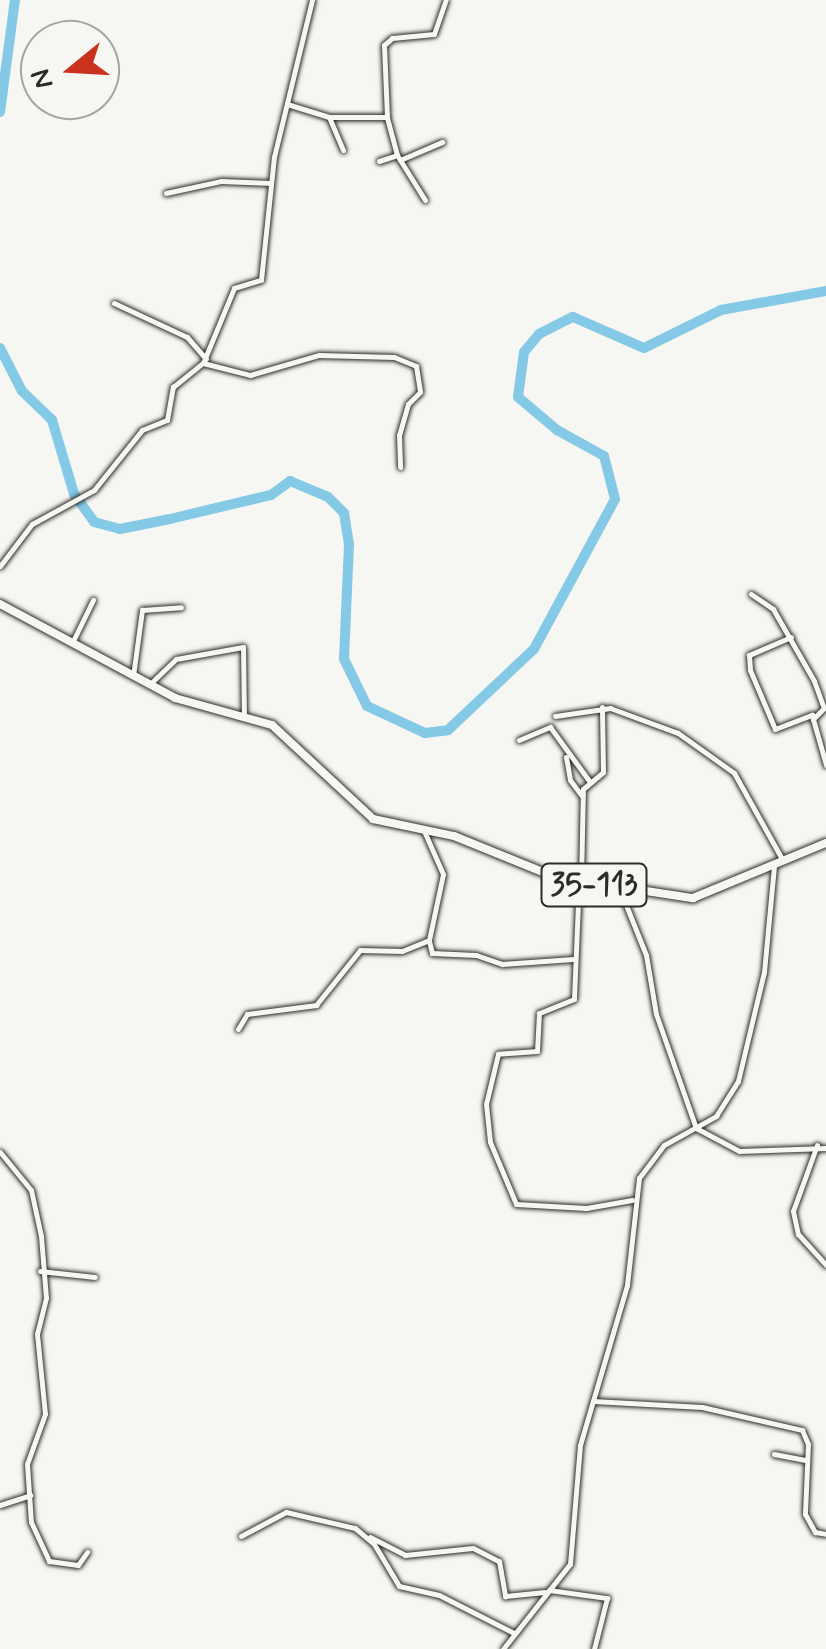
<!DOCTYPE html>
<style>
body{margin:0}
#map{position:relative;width:826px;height:1649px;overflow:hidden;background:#f6f6f2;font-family:Mynerve,sans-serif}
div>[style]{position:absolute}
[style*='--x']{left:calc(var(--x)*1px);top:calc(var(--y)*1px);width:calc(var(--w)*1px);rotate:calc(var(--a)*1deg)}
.river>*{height:10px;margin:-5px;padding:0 5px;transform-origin:5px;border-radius:5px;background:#84c9e5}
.roads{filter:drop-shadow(0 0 2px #2b2b2b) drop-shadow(0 0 2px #2b2b2b)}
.minor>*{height:5px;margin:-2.5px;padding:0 2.5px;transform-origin:2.5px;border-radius:2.5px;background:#f6f6f2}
.major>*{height:8px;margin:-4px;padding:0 4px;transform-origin:4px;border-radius:4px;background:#f6f6f2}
span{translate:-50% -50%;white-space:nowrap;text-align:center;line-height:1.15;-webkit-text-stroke:9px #f6f6f2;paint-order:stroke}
.shield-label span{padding:2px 8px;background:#f6f6f2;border:2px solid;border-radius:8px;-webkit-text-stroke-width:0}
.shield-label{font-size:32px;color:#2b2b2b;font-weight:700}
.north{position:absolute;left:20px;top:20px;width:100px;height:100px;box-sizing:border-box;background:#f6f6f2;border:2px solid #a5a5a2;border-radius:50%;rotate:252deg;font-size:28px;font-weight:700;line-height:40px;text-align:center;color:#2b2b2b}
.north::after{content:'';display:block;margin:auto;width:35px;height:45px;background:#c8321e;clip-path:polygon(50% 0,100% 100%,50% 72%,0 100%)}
</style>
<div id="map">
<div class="river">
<div style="--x:0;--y:112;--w:113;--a:-82.4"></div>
<div style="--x:0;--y:348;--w:48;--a:62.9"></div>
<div style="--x:22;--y:391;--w:42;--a:44"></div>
<div style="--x:52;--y:420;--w:77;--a:73.4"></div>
<div style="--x:74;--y:494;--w:34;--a:54"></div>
<div style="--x:94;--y:522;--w:27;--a:15"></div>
<div style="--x:120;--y:529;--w:51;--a:-11.3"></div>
<div style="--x:170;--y:519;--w:104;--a:-13.4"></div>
<div style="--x:271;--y:495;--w:24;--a:-36"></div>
<div style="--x:290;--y:481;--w:41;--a:22.8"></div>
<div style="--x:328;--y:497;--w:23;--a:45"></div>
<div style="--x:344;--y:513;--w:31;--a:81"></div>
<div style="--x:349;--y:544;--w:115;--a:92.5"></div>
<div style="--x:344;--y:659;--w:52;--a:63.9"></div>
<div style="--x:367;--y:706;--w:64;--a:25"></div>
<div style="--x:425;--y:733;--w:23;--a:-7"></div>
<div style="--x:448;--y:730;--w:118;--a:-43.3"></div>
<div style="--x:534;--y:649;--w:170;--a:-61.6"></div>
<div style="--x:615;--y:499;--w:44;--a:-104.3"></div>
<div style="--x:604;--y:456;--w:54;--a:-151"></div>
<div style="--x:557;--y:430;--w:51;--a:-139.8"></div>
<div style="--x:518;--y:397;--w:45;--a:-82.4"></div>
<div style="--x:524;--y:352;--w:23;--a:-50"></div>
<div style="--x:539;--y:334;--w:38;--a:-27"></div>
<div style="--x:573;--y:317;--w:77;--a:23.6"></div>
<div style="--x:644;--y:348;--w:86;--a:-26.3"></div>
<div style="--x:721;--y:310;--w:107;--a:-10.3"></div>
</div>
<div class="roads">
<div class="minor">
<div style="--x:287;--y:104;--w:44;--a:17.2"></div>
<div style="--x:329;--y:117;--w:58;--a:0"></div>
<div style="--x:329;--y:117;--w:36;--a:67"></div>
<div style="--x:400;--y:160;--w:46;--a:-23.2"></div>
<div style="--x:379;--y:161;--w:19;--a:-18"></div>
<div style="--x:166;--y:193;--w:56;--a:-12.3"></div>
<div style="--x:221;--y:181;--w:50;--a:2.3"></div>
<div style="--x:425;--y:200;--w:53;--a:-121.9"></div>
<div style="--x:397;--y:155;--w:39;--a:-105"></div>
<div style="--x:387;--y:117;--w:72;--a:-92.4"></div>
<div style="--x:384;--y:45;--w:11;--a:-41"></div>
<div style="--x:392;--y:38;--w:42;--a:-5.4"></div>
<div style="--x:434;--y:34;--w:36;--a:-71"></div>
<div style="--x:114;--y:303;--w:81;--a:25"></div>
<div style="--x:187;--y:337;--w:29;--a:49"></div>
<div style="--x:203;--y:363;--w:49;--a:14.3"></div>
<div style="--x:250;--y:375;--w:72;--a:-16.2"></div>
<div style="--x:319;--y:355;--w:75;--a:1.5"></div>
<div style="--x:394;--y:357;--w:24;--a:22"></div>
<div style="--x:416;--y:366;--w:26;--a:81"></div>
<div style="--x:420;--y:392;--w:17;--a:135"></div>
<div style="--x:408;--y:404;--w:32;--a:106"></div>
<div style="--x:399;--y:435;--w:32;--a:88"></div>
<div style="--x:0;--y:566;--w:53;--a:-52.7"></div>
<div style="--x:32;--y:524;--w:71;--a:-28.7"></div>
<div style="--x:94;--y:490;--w:77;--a:-51.3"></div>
<div style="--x:142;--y:430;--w:27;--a:-22"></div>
<div style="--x:167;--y:420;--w:34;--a:-80"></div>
<div style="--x:173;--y:387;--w:38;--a:-39"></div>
<div style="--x:203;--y:363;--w:81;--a:-67.5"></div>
<div style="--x:234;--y:288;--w:28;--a:-17"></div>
<div style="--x:261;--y:280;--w:124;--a:-84"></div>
<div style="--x:274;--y:157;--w:162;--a:-76.4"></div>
<div style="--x:751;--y:594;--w:27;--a:34"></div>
<div style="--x:773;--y:609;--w:83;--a:60.3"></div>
<div style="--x:814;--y:681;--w:29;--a:70"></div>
<div style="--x:824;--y:708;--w:16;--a:135"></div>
<div style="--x:813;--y:719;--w:48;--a:74.2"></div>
<div style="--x:791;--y:637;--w:46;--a:156.8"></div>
<div style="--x:749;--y:655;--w:15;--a:86"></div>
<div style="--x:750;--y:670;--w:64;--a:67"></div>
<div style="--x:775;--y:729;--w:40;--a:-21"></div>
<div style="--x:72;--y:643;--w:48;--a:-64"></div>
<div style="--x:133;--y:676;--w:67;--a:-82.2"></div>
<div style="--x:142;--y:610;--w:39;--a:-4"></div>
<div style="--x:150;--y:684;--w:36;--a:-44"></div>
<div style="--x:176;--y:659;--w:68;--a:-10.2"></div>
<div style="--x:243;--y:647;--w:70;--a:89.2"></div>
<div style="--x:555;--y:716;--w:56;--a:-8.3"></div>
<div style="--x:610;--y:708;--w:72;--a:20.2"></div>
<div style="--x:678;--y:733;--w:69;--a:35.5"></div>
<div style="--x:734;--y:773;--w:98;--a:60.8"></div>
<div style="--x:519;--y:740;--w:34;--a:-23"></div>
<div style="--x:550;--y:727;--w:68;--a:54"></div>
<div style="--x:566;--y:757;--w:23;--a:80"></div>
<div style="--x:570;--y:780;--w:20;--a:53"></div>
<div style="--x:565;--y:881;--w:26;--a:59"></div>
<div style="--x:578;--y:903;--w:96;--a:92.4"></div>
<div style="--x:574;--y:999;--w:38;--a:158"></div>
<div style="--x:539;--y:1013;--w:38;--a:93"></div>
<div style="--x:537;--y:1051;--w:39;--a:176"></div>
<div style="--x:498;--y:1054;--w:51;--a:103.5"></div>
<div style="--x:486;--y:1104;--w:38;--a:84"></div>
<div style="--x:490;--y:1142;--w:67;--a:67.2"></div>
<div style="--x:516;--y:1204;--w:70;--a:3.3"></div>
<div style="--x:586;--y:1208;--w:47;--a:-9.9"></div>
<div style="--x:581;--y:882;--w:93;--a:-88.8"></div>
<div style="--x:583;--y:789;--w:26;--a:-40"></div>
<div style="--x:603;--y:772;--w:65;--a:-90.9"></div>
<div style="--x:620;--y:890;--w:70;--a:68.2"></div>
<div style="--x:646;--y:955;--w:60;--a:80.4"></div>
<div style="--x:656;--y:1014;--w:121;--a:70.7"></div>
<div style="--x:429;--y:941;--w:12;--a:76"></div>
<div style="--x:432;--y:953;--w:44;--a:2.6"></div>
<div style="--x:476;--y:955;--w:28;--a:19"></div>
<div style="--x:502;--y:964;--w:71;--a:-4"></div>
<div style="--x:238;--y:1029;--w:17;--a:-59"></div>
<div style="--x:247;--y:1014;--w:70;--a:-7.4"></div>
<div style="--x:316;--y:1005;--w:70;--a:-51.3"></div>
<div style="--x:360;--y:950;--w:42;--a:1.4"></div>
<div style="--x:402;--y:951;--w:29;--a:-22"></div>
<div style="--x:429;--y:940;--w:67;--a:-78"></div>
<div style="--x:443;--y:874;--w:47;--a:-113.8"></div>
<div style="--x:696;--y:1128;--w:49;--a:28.1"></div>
<div style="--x:739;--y:1151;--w:87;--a:-2"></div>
<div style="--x:817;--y:1145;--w:70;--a:110"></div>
<div style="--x:793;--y:1211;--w:24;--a:78"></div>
<div style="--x:798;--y:1234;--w:42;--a:47.9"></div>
<div style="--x:0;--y:1152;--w:49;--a:50.8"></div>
<div style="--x:31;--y:1190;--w:47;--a:77.7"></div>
<div style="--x:41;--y:1236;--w:62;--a:85.4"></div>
<div style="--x:46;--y:1298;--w:37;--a:104"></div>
<div style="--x:37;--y:1334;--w:80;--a:84.3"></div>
<div style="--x:45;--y:1414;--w:53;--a:109.8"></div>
<div style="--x:27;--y:1464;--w:58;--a:86.1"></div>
<div style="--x:31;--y:1522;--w:43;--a:65.2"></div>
<div style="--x:49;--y:1561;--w:29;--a:8"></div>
<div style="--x:78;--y:1565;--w:16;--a:-55"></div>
<div style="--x:40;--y:1271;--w:55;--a:6.2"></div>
<div style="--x:593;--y:1401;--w:109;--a:3.2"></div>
<div style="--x:702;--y:1407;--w:103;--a:13"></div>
<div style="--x:802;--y:1430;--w:15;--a:67"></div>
<div style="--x:808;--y:1444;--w:70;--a:92.5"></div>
<div style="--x:805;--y:1514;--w:21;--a:61"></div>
<div style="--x:815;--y:1532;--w:11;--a:10"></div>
<div style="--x:774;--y:1454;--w:33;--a:11"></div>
<div style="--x:0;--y:1505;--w:32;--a:-18"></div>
<div style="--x:241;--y:1536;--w:51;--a:-28.1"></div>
<div style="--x:286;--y:1512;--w:71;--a:13.1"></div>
<div style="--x:355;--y:1528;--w:25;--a:40"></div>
<div style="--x:374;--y:1544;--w:49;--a:59.2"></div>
<div style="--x:399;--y:1586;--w:41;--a:12.7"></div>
<div style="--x:439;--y:1595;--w:84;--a:26.9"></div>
<div style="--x:370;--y:1537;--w:39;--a:27"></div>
<div style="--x:405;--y:1555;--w:68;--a:-5.9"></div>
<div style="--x:473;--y:1548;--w:29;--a:27"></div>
<div style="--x:499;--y:1561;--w:36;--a:80"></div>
<div style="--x:505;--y:1596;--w:40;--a:-5.7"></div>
<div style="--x:549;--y:1590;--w:59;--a:7.9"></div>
<div style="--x:607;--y:1598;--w:53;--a:104.3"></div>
<div style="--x:503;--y:1649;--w:108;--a:-51.8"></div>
<div style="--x:570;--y:1564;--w:119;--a:-85.2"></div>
<div style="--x:580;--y:1445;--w:167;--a:-73.6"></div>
<div style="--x:627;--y:1285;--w:108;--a:-83.6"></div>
<div style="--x:639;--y:1178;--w:41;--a:-52.9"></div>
<div style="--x:664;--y:1145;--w:60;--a:-29.1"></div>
<div style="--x:716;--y:1116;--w:41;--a:-57.8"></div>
<div style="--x:738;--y:1081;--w:112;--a:-76.6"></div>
<div style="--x:764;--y:972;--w:106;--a:-84.6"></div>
</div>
<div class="major">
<div style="--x:0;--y:604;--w:199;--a:28.2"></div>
<div style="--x:175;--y:698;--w:101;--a:15.6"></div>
<div style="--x:272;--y:725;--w:138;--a:42.9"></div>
<div style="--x:373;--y:819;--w:83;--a:11.9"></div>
<div style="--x:454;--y:836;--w:109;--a:22.1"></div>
<div style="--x:555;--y:877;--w:140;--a:8.7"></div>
<div style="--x:693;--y:898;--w:144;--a:-22.5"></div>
</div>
</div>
<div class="shield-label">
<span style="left:594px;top:885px">35-113</span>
</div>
<div class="north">N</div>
</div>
